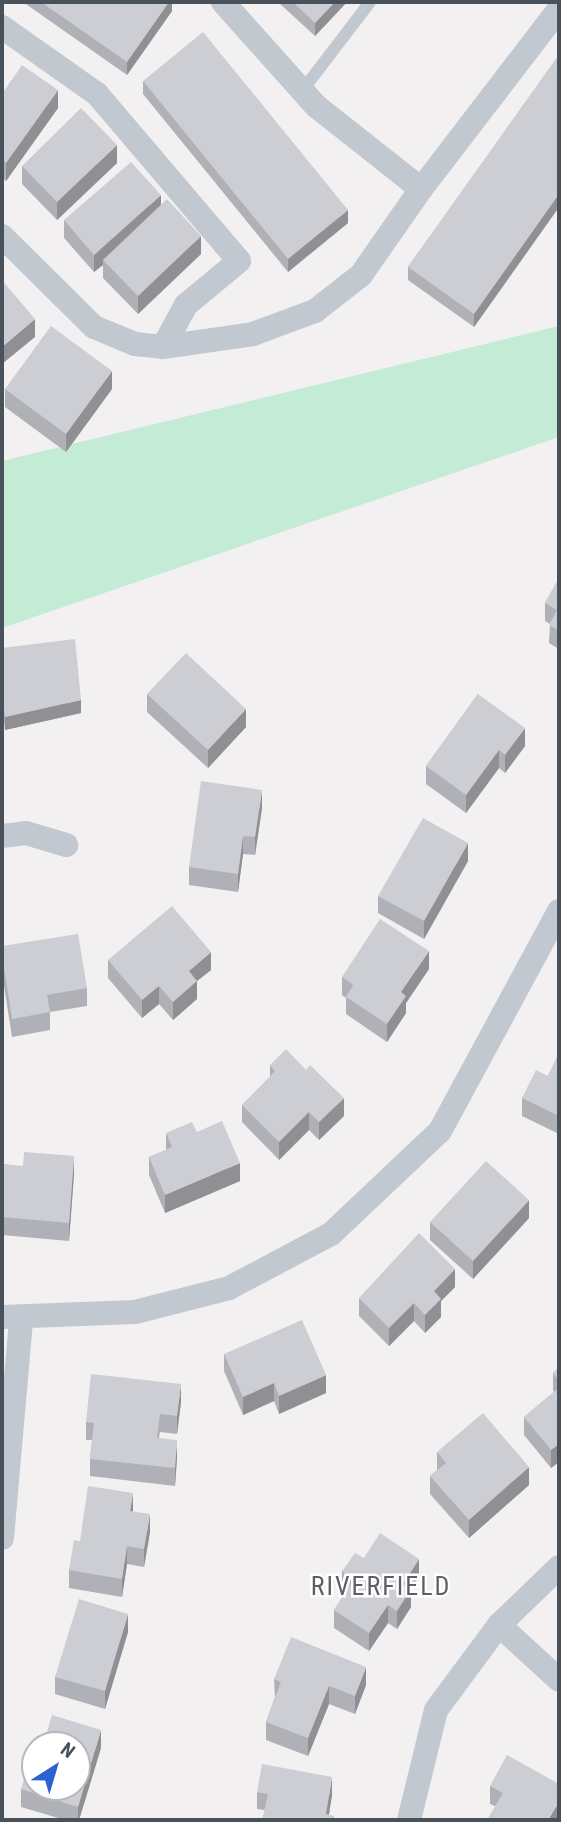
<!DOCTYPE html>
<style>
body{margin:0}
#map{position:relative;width:561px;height:1822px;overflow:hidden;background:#f2f0f0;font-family:"Roboto Condensed",sans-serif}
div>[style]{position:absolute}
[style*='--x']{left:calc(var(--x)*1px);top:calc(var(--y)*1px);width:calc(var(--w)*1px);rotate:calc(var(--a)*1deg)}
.green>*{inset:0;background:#c3ebd6}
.service>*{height:12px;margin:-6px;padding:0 6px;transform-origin:6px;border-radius:6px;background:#c2c8d0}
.minor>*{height:24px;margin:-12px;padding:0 12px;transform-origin:12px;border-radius:12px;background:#c2c8d0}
.wall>*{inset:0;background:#b0b1b6}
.shaded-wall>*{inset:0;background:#909094}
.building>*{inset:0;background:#cdced4}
span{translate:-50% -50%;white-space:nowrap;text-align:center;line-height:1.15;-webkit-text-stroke:5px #fff;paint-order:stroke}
.neighbourhood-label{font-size:26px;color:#5d5f64;letter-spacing:2px}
.frame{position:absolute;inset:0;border:4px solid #49515b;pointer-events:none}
.north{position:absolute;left:21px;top:1731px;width:70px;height:70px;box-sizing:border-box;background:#fff;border:2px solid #b6b9bd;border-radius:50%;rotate:37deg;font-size:19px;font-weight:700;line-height:28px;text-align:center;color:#49515b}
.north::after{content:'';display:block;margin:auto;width:24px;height:32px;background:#2a62d1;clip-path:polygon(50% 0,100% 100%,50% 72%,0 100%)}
</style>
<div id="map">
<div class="green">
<div style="clip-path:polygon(559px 326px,559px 437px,2px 628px,2px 461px)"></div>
</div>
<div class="service">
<div style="--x:302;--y:91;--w:112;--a:-52.6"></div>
</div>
<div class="minor">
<div style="--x:2;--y:27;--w:116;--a:35.2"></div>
<div style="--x:97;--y:94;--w:219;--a:49.6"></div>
<div style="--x:239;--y:261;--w:69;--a:140.3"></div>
<div style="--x:186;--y:305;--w:48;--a:118.7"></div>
<div style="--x:421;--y:189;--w:227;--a:-52.5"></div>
<div style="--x:2;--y:236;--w:129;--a:44.7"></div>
<div style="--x:94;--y:327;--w:44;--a:22.5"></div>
<div style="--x:135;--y:344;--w:28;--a:6"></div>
<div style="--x:163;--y:347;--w:91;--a:-8.2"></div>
<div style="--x:253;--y:334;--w:66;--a:-20.4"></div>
<div style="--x:315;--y:311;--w:58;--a:-38"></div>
<div style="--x:361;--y:275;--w:105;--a:-55.1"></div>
<div style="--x:421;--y:189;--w:134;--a:-141.7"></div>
<div style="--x:316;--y:106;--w:140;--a:-131.8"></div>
<div style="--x:2;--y:836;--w:24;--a:-7"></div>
<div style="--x:26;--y:833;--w:42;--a:16.7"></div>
<div style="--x:2;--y:1317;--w:133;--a:-2.2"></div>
<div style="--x:135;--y:1312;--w:97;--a:-14.3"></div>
<div style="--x:229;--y:1288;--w:115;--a:-27.9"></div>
<div style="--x:331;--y:1234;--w:150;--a:-43.4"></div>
<div style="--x:440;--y:1131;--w:250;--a:-61.6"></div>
<div style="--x:2;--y:1538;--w:220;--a:-85"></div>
<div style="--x:499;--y:1625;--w:81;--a:42.5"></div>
<div style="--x:409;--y:1820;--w:113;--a:-76.2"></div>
<div style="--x:436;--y:1710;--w:106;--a:-53.5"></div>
<div style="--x:499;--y:1625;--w:83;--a:-44"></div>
</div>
<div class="wall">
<div style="clip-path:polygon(23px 2px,172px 2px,172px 11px,127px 75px)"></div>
<div style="clip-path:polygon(278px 2px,347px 2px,315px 36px)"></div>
<div style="clip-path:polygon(559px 55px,559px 207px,474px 327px,408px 280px,408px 267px)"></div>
<div style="clip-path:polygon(143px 81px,348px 223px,288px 272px,143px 94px)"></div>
<div style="clip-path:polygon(2px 94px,58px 108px,6px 181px,2px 178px)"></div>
<div style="clip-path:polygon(117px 163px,57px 220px,22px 184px,22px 166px)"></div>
<div style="clip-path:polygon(161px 204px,201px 254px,138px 314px,103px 278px,103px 265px,94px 272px,64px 238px,64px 220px)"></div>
<div style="clip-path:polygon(5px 389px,112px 389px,66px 452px,5px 407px)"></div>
<div style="clip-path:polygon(559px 578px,559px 649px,549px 643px,550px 624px,545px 621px,545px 603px)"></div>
<div style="clip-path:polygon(2px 648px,81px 713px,5px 730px,2px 707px)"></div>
<div style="clip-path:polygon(147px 694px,246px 727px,208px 768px,147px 712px)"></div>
<div style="clip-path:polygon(478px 694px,525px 746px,505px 773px,499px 768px,466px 813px,426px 784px,426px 766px)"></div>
<div style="clip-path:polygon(262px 808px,255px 855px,243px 854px,238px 892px,189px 885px,189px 867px)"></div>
<div style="clip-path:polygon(468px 861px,424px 939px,378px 913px,378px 896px)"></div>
<div style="clip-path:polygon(2px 946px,87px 988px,87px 1006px,50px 1012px,50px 1030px,12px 1037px,2px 973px)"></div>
<div style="clip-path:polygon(108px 960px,211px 970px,197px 981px,197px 999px,173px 1020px,159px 1004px,142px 1018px,108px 978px)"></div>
<div style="clip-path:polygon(429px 969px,406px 1003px,406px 1013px,387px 1042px,346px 1014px,346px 998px,342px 995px,342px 977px)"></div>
<div style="clip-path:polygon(559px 1053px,559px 1134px,522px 1116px,522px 1098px,548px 1076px)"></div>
<div style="clip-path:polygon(270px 1065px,344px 1116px,319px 1140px,309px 1130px,279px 1160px,242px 1122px,242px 1105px,270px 1077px)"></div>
<div style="clip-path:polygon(197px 1132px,240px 1181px,165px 1213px,149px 1175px,149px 1157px,166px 1150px,166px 1133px)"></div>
<div style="clip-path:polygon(2px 1164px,74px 1174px,69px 1241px,2px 1235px)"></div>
<div style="clip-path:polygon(529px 1218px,473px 1279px,430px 1240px,430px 1222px)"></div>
<div style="clip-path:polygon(455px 1287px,441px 1301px,441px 1317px,425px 1333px,414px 1321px,389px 1346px,359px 1316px,359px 1298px)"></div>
<div style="clip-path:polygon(224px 1354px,326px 1393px,279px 1414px,274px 1401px,243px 1415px,224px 1371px)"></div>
<div style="clip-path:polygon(559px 1367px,559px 1462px,551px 1468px,524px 1435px,524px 1417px,554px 1392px,553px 1390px,553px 1373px)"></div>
<div style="clip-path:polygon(181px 1402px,177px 1434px,160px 1432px,159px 1438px,177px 1458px,175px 1486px,90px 1476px,90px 1459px,92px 1440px,86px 1440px,86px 1422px)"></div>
<div style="clip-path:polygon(437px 1452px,529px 1485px,469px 1538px,430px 1494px,430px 1476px,437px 1470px)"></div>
<div style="clip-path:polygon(133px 1512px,150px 1532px,144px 1567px,127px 1564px,122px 1597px,69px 1588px,69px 1570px,80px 1541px)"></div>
<div style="clip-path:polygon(364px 1558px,419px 1577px,411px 1589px,411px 1607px,397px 1629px,388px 1623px,369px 1651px,334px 1628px,334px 1610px,346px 1592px,342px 1589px,342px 1571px)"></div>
<div style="clip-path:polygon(128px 1632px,105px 1709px,55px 1694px,55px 1677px)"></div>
<div style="clip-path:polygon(274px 1679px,366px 1685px,355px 1714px,329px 1704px,308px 1756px,266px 1740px,266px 1722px,275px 1697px)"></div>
<div style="clip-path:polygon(101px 1748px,79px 1820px,65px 1820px,21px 1807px,21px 1789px,35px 1787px)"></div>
<div style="clip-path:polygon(559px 1784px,495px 1806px,490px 1804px,490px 1786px)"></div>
<div style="clip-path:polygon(257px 1792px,332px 1795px,329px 1815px,334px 1820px,257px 1809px)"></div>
</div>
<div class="shaded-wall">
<div style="clip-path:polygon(169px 2px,172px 2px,172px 11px,127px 75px,127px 62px)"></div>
<div style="clip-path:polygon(335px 2px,347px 2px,315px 36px,315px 23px)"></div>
<div style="clip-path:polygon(58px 90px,58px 108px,6px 181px,6px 163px)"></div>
<div style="clip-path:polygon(117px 145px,117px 163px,57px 220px,57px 202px)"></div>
<div style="clip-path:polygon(559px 194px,559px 207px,474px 327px,474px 314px)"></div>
<div style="clip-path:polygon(161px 195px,161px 213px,103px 260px,103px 265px,94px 272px,94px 255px)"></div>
<div style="clip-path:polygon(348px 210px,348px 223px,288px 272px,288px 259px)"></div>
<div style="clip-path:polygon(201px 236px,201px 254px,138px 314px,138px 296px)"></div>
<div style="clip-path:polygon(35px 319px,35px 337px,2px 364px,2px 347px)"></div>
<div style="clip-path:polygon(112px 371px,112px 389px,66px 452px,66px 434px)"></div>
<div style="clip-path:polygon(81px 700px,81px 713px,5px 730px,5px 717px)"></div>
<div style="clip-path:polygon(246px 709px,246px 727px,208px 768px,208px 750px)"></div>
<div style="clip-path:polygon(525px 728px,525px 746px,505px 773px,505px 755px)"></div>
<div style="clip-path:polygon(499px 750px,499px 768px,466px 813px,466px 795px)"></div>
<div style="clip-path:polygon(262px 790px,262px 808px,255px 855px,255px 837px)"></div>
<div style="clip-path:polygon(243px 836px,243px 854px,238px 892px,238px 874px)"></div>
<div style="clip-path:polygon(468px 843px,468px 861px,424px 939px,424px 921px)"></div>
<div style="clip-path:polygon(429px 951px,429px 969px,406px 1003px,406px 1013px,387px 1042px,387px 1024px,401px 992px)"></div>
<div style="clip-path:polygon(211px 952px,211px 970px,197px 981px,197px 999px,173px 1020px,173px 1002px,189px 971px)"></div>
<div style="clip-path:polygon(159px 986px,159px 1004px,142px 1018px,142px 1000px)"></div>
<div style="clip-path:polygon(344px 1098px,344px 1116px,319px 1140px,319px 1122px)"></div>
<div style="clip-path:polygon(309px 1112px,309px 1130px,279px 1160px,279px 1142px)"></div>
<div style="clip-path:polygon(74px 1156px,74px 1174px,69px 1241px,69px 1223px)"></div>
<div style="clip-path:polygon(240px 1163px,240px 1181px,165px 1213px,165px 1195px)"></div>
<div style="clip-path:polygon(529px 1200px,529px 1218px,473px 1279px,473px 1261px)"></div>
<div style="clip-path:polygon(455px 1269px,455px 1287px,441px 1301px,441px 1317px,425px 1333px,425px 1315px,434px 1291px)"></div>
<div style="clip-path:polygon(414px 1303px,414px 1321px,389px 1346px,389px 1328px)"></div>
<div style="clip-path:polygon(326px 1375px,326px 1393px,279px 1414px,279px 1396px)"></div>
<div style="clip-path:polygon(274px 1383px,274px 1401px,243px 1415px,243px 1397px)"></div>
<div style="clip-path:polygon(181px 1384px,181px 1402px,177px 1434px,177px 1416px)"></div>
<div style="clip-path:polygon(177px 1440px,177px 1458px,175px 1486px,175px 1468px)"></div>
<div style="clip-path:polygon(559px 1444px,559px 1462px,551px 1468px,551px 1450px)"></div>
<div style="clip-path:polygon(529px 1467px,529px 1485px,469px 1538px,469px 1520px)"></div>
<div style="clip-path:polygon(133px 1493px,133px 1511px,130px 1529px,130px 1511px)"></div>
<div style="clip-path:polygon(150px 1514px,150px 1532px,144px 1567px,144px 1549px)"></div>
<div style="clip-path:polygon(127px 1546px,127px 1564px,122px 1597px,122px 1579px)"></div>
<div style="clip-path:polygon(419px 1559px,419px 1577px,403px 1601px,403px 1584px)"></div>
<div style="clip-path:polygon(411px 1589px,411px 1607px,397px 1629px,397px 1611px)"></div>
<div style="clip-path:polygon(388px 1605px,388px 1623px,369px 1651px,369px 1633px)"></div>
<div style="clip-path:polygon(128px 1614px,128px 1632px,105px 1709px,105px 1691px)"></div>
<div style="clip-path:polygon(366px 1667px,366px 1685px,355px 1714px,355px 1696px)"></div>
<div style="clip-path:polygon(329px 1686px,329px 1704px,308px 1756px,308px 1738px)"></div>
<div style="clip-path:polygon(101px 1730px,101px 1748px,79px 1820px,78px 1820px,78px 1807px)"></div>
<div style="clip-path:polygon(332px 1777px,332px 1795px,328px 1820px,326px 1814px)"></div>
<div style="clip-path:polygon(559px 1802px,559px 1820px,548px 1820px)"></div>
</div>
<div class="building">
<div style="clip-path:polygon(41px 2px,169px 2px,127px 62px)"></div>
<div style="clip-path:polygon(293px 2px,335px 2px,315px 23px)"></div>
<div style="clip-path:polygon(203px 32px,348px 210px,288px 259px,143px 81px)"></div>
<div style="clip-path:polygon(559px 55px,559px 194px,474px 314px,408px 267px)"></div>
<div style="clip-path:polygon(22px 65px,58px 90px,6px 163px,2px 160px,2px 94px)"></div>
<div style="clip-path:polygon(81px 108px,117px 145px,57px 202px,22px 166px)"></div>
<div style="clip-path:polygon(131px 162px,161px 195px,94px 255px,64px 220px)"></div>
<div style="clip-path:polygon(167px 199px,201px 236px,138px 296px,103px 260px)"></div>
<div style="clip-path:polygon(2px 280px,35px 319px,2px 347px)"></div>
<div style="clip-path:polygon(51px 326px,112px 371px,66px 434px,5px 389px)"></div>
<div style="clip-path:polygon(559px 578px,559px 631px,549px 625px,557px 610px,545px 603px)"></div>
<div style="clip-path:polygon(75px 639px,81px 700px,5px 717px,2px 694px,2px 648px)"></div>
<div style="clip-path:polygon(186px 653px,246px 709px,208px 750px,147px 694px)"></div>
<div style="clip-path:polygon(478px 694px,525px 728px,505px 755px,499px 750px,466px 795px,426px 766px)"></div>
<div style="clip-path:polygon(201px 781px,262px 790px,255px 837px,243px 836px,238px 874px,189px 867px)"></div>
<div style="clip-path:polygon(423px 818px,468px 843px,424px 921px,378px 896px)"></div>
<div style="clip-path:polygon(172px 906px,211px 952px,189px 971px,197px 981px,173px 1002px,159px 986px,142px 1000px,108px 960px)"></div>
<div style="clip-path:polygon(380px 919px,429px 951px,401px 992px,406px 996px,387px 1024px,346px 997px,353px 985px,342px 977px)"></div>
<div style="clip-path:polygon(78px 934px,87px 988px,47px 995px,50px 1012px,12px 1019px,2px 955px,2px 946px)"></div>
<div style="clip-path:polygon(286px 1049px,306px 1070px,310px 1065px,344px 1098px,319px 1122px,309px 1112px,279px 1142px,242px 1105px,275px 1071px,270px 1065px)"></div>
<div style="clip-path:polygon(559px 1053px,559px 1116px,522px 1098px,536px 1070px,548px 1076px)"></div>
<div style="clip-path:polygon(222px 1121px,240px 1163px,165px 1195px,149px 1157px,172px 1147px,166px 1133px,192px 1122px,197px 1132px)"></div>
<div style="clip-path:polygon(24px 1152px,74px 1156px,69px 1223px,2px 1217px,2px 1164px,23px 1166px)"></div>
<div style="clip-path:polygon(486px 1161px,529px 1200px,473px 1261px,430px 1222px)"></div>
<div style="clip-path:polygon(419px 1233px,455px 1269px,434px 1291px,441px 1299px,425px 1315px,414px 1303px,389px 1328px,359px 1298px)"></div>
<div style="clip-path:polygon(302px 1320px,326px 1375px,279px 1396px,274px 1383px,243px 1397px,224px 1354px)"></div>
<div style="clip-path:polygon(559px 1367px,559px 1381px,553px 1373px)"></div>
<div style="clip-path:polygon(91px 1374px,181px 1384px,177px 1416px,160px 1414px,157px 1438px,177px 1440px,175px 1468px,90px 1459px,94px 1423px,86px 1422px)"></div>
<div style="clip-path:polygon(559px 1388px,559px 1444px,551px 1450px,524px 1417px)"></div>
<div style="clip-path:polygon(483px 1413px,529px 1467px,469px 1520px,430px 1476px,446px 1463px,437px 1452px)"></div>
<div style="clip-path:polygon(88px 1486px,133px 1493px,130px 1511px,150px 1514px,144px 1549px,127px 1546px,122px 1579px,69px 1570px,74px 1540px,80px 1541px)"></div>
<div style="clip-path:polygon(380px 1533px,419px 1559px,403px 1584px,411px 1589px,397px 1611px,388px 1605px,369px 1633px,334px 1610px,354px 1579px,342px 1571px,355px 1553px,364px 1558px)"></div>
<div style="clip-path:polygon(79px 1599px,128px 1614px,105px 1691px,55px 1677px)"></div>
<div style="clip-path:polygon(291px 1637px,366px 1667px,355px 1696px,329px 1686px,308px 1738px,266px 1722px,281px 1682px,274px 1679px)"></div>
<div style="clip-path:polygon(52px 1715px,101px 1730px,78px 1807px,21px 1789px,30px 1759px,35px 1760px,35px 1787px,77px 1787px,77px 1745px,43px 1745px)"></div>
<div style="clip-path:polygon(507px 1755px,559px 1784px,559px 1802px,548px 1820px,487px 1820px,503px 1793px,490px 1786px)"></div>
<div style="clip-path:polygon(262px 1764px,332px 1777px,326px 1814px,334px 1816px,334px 1820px,262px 1820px,268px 1794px,257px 1792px)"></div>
</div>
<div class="neighbourhood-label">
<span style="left:381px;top:1587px">RIVERFIELD</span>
</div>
<div class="frame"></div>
<div class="north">N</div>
</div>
